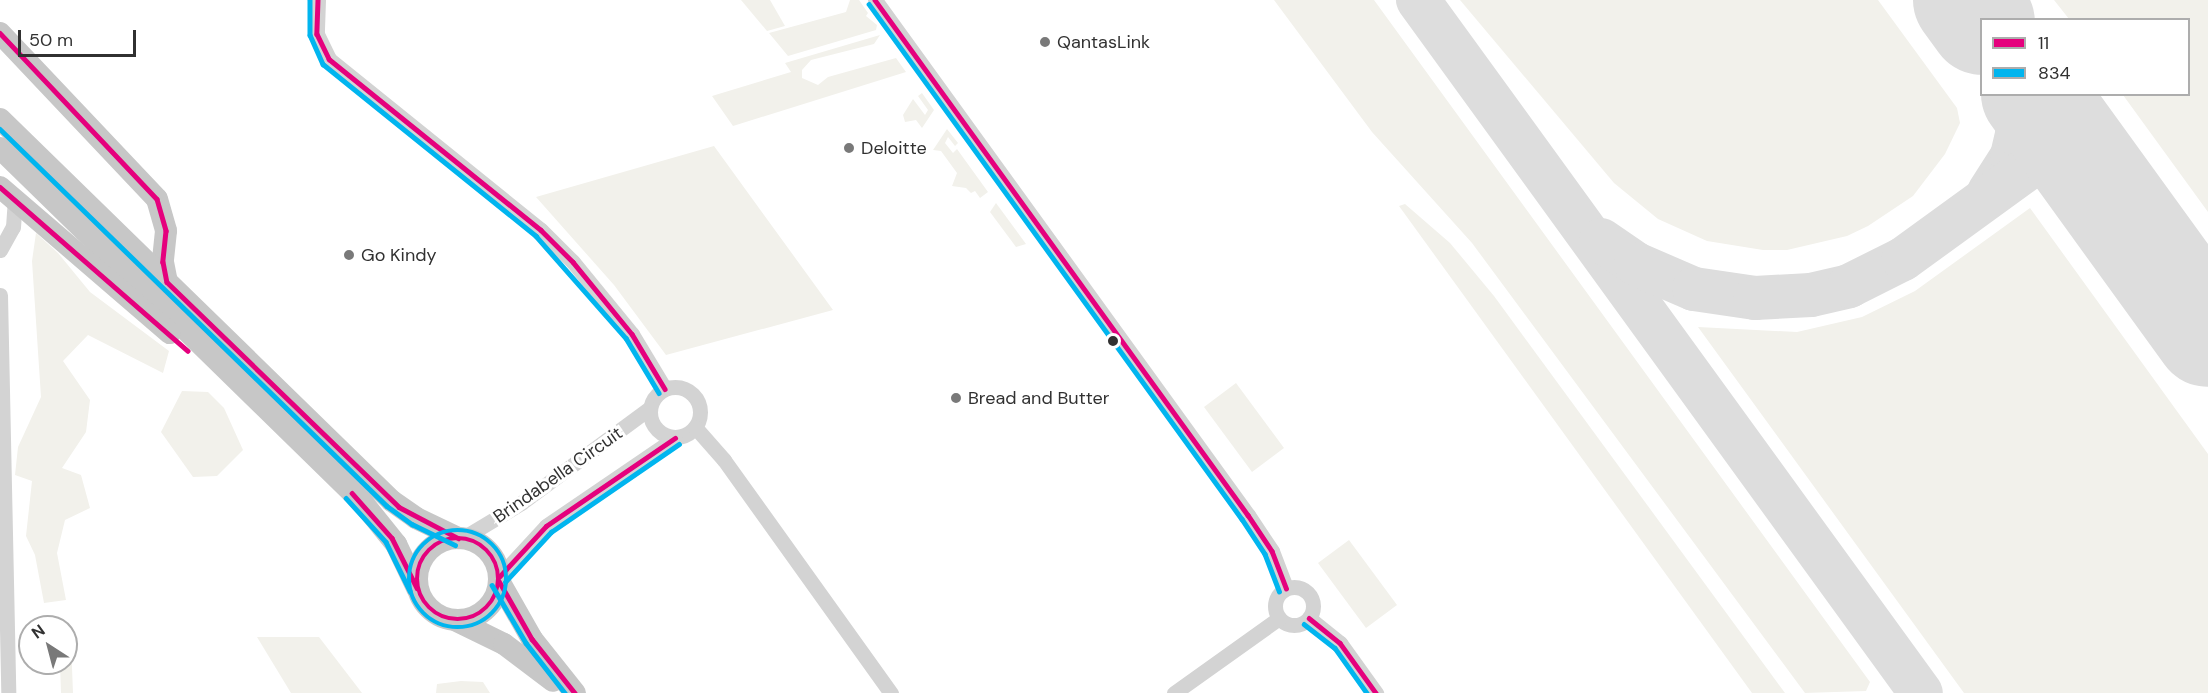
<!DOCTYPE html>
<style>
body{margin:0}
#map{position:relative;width:2208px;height:693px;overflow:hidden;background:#fff;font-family:"DM Sans",sans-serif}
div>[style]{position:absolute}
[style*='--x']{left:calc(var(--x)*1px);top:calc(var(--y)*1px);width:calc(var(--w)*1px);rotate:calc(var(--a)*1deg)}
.green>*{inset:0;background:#f2f1eb}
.taxiway>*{height:44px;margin:-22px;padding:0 22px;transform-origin:22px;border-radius:22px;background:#ddd}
.runway>*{height:106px;margin:-53px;padding:0 53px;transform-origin:53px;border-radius:53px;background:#ddd}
.street>*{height:15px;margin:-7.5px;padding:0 7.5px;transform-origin:7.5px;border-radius:7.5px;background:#d3d3d3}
.street>.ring{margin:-7.5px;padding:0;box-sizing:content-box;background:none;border:15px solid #d3d3d3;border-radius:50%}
.primary>*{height:22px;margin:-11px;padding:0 11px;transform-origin:11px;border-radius:11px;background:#c7c7c7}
.primary>.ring{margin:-11px;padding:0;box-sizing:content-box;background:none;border:22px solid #c7c7c7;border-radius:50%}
.bus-1>*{height:4.5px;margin:-2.25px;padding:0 2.25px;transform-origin:2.25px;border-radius:2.25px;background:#e5007d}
.bus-1>.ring{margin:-2.25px;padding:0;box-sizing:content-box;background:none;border:4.5px solid #e5007d;border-radius:50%}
.bus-2>*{height:4.5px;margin:-2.25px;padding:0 2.25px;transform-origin:2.25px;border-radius:2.25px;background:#00b5ef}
.bus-2>.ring{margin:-2.25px;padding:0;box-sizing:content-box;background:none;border:4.5px solid #00b5ef;border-radius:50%}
.dots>*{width:16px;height:16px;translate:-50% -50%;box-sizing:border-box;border:3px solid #fff;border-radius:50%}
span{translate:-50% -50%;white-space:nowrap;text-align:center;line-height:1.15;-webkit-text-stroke:6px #fff;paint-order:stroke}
.poi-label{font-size:18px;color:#313131}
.left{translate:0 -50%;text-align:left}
.street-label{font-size:18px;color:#313131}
.legend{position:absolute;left:1980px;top:18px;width:210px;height:78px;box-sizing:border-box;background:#fff;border:2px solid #adadad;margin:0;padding:8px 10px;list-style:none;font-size:18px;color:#313131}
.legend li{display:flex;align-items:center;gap:12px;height:30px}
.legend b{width:30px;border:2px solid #adadad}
.north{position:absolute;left:18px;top:615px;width:60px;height:60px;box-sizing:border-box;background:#fff;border:2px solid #adadad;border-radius:50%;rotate:324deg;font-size:16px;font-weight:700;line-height:24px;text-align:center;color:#313131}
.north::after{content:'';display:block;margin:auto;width:21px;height:27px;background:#797979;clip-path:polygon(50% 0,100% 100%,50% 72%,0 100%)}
.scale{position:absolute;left:18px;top:30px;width:118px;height:27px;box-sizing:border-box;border:3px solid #313131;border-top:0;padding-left:8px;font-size:18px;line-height:21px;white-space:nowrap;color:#313131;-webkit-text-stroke:4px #fff;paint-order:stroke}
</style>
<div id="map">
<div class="green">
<div style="clip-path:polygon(741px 0,770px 0,785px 26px,767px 31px)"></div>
<div style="clip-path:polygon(850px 0,859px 0,868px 13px,866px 16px,877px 25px,876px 30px,788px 56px,769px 33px,846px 12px)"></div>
<div style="clip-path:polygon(1274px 0,1374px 0,1870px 682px,1866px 691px,1805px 693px,1472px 243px,1372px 132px)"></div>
<div style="clip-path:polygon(1460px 0,1878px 0,1957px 108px,1960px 123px,1945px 154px,1913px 196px,1868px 226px,1847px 236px,1787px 250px,1763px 250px,1707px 241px,1658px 219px,1614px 183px)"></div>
<div style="clip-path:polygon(2054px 0,2208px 0,2208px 212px,2123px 95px,2188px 94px,2188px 20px,2069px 19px)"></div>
<div style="clip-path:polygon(880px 35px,874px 44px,811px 60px,802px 70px,802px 78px,818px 85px,828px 77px,896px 58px,906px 72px,733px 126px,712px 96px,791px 72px,785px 63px)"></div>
<div style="clip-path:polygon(922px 93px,934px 110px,922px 128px,916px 120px,905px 122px,903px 115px,913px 99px,925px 115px,928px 110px,918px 96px)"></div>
<div style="clip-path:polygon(947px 129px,958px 143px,955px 146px,948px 137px,945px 143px,953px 153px,957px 149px,988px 192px,980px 198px,975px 191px,971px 193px,966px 188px,952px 186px,957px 173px,941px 151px,933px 150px)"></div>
<div style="clip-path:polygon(714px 146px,833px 310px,666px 355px,614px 285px,536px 197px)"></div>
<div style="clip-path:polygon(996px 203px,1026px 244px,1016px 247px,990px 212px)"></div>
<div style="clip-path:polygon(1405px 204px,1450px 243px,1494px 296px,1785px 693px,1752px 693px,1399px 206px)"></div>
<div style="clip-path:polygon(2030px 208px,2208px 454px,2208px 693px,1964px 693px,1698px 327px,1797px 332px,1862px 317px,1915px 291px)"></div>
<div style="clip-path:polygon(36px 233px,58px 253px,90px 292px,169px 351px,163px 373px,88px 335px,63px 361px,90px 400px,86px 432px,62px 468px,81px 475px,90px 508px,65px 520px,57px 553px,66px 600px,44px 603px,35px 555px,26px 536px,32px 481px,15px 475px,18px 447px,41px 397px,32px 261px)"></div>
<div style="clip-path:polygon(1236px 383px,1284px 448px,1252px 472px,1204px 407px)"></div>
<div style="clip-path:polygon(182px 391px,208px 392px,224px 408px,243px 450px,217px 476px,193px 477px,161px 432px)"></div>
<div style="clip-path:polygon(1349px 540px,1397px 605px,1366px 628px,1318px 563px)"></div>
<div style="clip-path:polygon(257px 637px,319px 637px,362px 693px,291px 693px)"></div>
<div style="clip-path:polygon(66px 640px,71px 642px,73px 693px,61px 693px,60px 663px,66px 663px)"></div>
<div style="clip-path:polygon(461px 681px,483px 682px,490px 693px,436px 693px,437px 684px)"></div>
</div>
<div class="taxiway">
<div style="--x:1418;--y:0;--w:856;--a:54.03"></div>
<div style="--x:1989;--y:192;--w:43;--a:-57.4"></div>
<div style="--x:2012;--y:156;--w:23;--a:-77"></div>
<div style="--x:2017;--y:134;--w:40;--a:-88.6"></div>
<div style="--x:1601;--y:240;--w:42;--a:34.4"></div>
<div style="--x:1636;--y:264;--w:63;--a:23.3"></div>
<div style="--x:1694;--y:289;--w:62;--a:8.4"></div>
<div style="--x:1755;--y:298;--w:56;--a:-3.1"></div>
<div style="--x:1811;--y:295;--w:39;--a:-13"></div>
<div style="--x:1849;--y:286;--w:60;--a:-26.6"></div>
<div style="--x:1903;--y:259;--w:203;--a:-36"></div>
</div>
<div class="runway">
<div style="--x:1966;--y:0;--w:27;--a:54"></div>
<div style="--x:2034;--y:94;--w:296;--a:54.1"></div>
</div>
<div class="street">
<div style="--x:318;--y:0;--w:34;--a:92"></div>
<div style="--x:317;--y:34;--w:28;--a:64"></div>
<div style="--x:329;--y:59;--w:272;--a:38.9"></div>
<div style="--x:541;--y:230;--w:45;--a:45"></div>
<div style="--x:573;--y:262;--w:93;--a:50.7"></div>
<div style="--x:632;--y:334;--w:64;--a:59"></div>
<div style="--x:875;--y:0;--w:636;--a:54.09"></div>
<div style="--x:1248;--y:515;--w:43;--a:56.3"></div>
<div style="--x:1272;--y:551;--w:40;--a:69"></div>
<div style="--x:0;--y:250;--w:26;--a:-61"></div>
<div style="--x:13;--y:227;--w:27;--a:-86"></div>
<div style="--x:0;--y:295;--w:398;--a:88.8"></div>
<div class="ring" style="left:650px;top:387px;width:35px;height:35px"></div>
<div style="--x:695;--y:427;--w:44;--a:48.7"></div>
<div style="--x:724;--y:460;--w:287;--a:54.4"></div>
<div style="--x:463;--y:538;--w:68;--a:-31.1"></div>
<div style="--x:521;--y:503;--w:160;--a:-36.4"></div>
<div style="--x:499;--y:577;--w:69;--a:-47.3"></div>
<div style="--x:546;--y:526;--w:156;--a:-34.3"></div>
<div class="ring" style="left:1275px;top:587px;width:23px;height:23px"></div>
<div style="--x:1309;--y:618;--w:40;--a:39"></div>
<div style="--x:1340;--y:643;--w:62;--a:54.2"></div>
<div style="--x:1174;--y:693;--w:129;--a:-35.5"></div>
</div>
<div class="primary">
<div style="--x:0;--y:33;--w:228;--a:46.6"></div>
<div style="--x:157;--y:199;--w:33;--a:74"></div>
<div style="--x:166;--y:231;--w:31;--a:96"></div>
<div style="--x:163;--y:262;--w:20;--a:79"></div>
<div style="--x:0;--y:119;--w:547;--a:44.26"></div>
<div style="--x:392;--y:501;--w:29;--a:35"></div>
<div style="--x:416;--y:518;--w:47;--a:25.5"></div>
<div style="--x:0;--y:148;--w:508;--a:44.36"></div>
<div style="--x:363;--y:503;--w:53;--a:51.2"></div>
<div style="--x:396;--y:544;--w:49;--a:64.5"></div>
<div style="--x:0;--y:187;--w:224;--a:40.7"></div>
<div class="ring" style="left:417px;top:538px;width:60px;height:60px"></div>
<div style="--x:499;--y:581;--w:67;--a:60.4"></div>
<div style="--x:532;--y:639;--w:69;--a:51.5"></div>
<div style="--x:457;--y:621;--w:52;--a:26.1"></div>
<div style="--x:504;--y:644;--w:61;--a:37.1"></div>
</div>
<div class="bus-1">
<div style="--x:318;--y:0;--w:34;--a:92"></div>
<div style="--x:317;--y:34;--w:28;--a:64"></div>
<div style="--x:329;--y:59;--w:272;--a:38.9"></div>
<div style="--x:541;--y:230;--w:45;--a:45"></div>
<div style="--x:573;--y:262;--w:93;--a:50.7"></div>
<div style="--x:632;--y:334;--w:64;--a:59"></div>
<div style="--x:875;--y:0;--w:636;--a:54.09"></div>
<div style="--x:1248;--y:515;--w:43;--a:56.3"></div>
<div style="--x:1272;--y:551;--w:40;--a:69"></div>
<div style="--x:0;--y:33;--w:228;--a:46.6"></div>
<div style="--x:157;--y:199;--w:33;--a:74"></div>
<div style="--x:166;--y:231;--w:31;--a:96"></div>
<div style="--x:163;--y:262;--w:20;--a:79"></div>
<div style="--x:167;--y:282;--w:323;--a:44.1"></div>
<div style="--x:399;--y:507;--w:67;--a:27.7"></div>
<div style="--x:0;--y:187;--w:249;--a:41.1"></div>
<div style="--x:352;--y:493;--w:60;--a:48.4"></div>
<div style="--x:392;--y:538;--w:56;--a:63.4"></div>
<div class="ring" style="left:417px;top:538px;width:77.5px;height:77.5px"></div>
<div style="--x:499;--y:577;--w:69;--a:-47.3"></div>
<div style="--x:546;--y:526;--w:156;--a:-34.3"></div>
<div style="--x:499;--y:581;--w:67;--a:60.4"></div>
<div style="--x:532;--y:639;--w:69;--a:51.5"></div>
<div style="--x:1309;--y:618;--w:40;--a:39"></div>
<div style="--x:1340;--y:643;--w:62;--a:54.2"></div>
</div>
<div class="bus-2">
<div style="--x:310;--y:0;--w:35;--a:90"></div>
<div style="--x:310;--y:35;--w:32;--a:66"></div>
<div style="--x:323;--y:64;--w:274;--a:38.9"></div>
<div style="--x:536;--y:236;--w:136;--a:48.6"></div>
<div style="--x:626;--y:338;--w:64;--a:59"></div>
<div style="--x:869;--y:4;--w:636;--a:54.09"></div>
<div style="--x:1242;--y:519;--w:42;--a:56.7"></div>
<div style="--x:1265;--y:554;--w:40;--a:69"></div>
<div style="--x:0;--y:129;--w:540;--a:44.25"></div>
<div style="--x:387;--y:506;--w:31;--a:36"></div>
<div style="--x:412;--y:524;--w:48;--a:26"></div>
<div style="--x:346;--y:498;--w:59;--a:47.7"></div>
<div style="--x:386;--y:542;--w:55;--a:63.9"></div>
<div class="ring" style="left:409px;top:530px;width:93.5px;height:93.5px"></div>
<div style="--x:505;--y:582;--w:68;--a:-47.4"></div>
<div style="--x:551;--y:532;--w:155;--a:-34.5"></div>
<div style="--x:492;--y:585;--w:67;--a:59.6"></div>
<div style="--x:526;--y:643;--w:63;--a:52"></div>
<div style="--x:1304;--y:624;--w:39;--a:38"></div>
<div style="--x:1335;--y:648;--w:55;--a:54.6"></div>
</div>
<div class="dots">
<div style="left:1045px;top:42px;background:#797979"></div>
<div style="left:849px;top:148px;background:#797979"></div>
<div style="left:349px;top:255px;background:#797979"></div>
<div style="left:1113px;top:341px;background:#313131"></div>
<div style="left:956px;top:398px;background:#797979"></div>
</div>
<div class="poi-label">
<span class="left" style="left:1057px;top:42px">QantasLink</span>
<span class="left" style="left:861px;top:148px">Deloitte</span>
<span class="left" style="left:361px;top:255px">Go Kindy</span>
<span class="left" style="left:968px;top:398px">Bread and Butter</span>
</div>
<div class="street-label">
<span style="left:558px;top:475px;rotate:-35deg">Brindabella Circuit</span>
</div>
<ul class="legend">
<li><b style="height:8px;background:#e5007d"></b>11</li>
<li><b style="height:8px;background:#00b5ef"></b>834</li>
</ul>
<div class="north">N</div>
<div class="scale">50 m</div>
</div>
